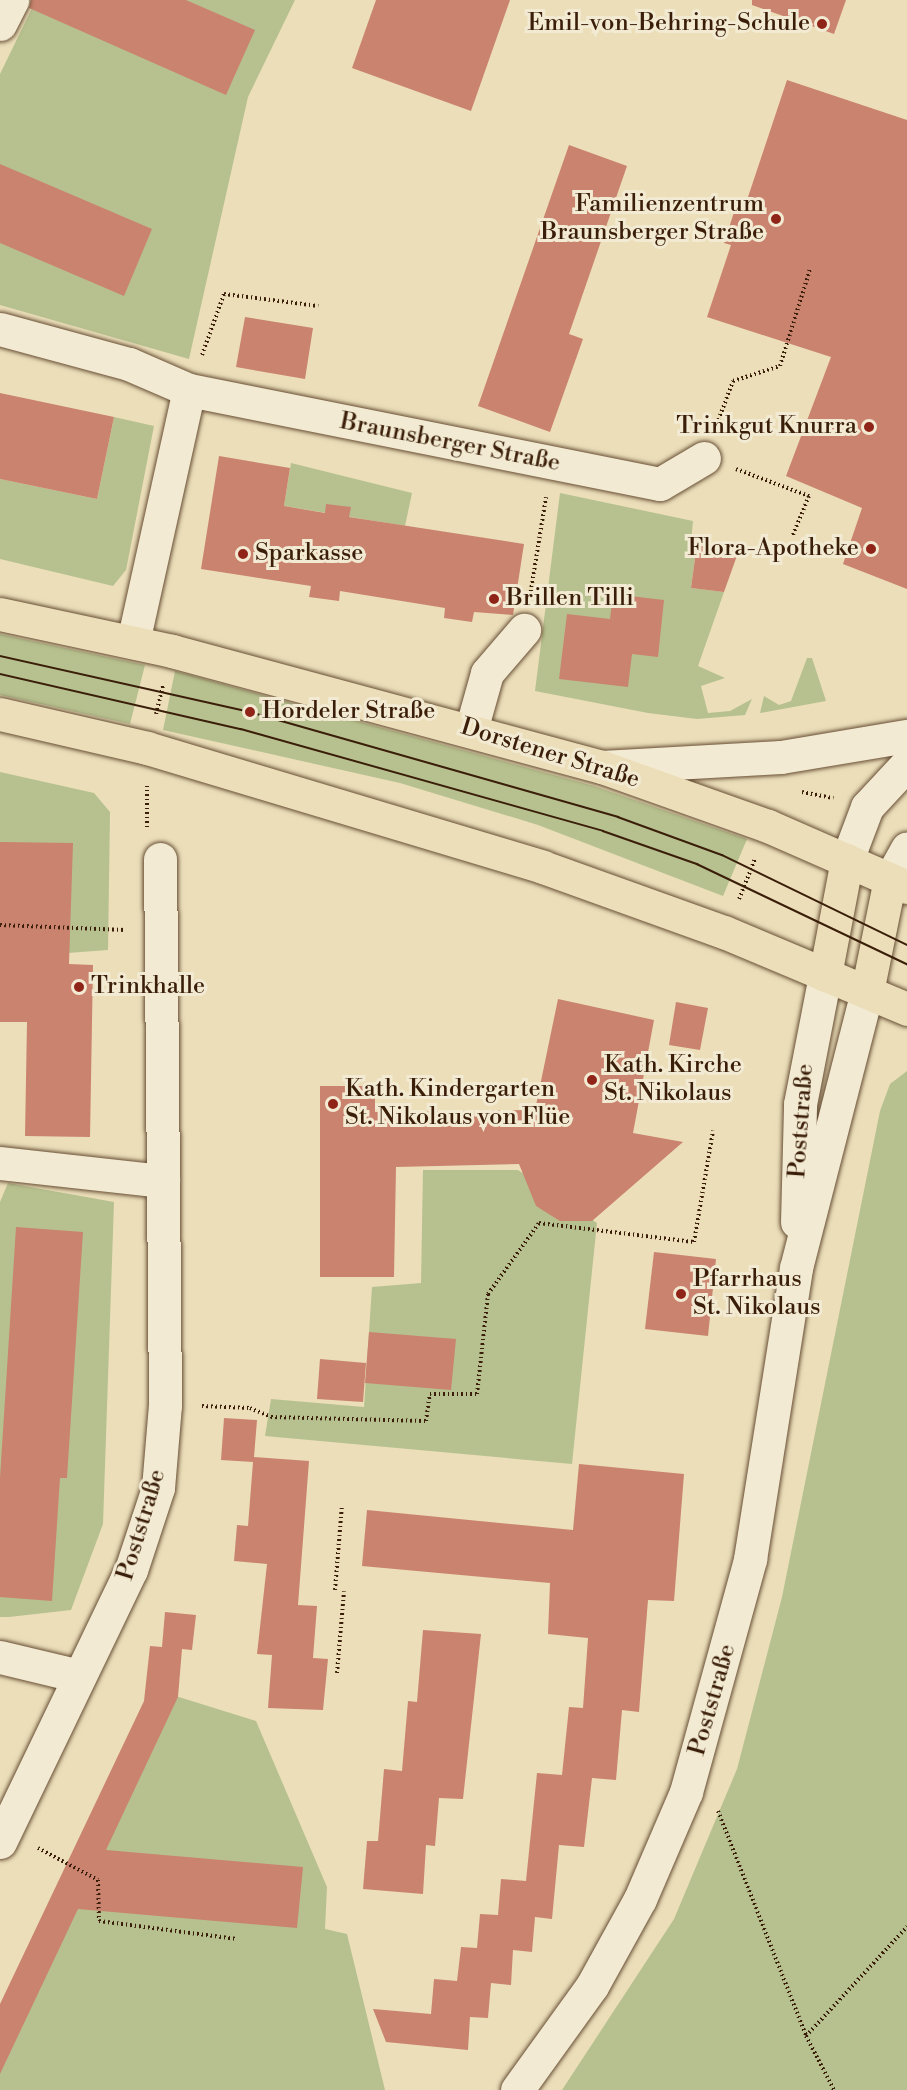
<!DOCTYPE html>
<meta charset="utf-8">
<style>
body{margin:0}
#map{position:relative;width:907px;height:2090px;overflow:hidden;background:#ebdeb9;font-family:"Libre Bodoni",serif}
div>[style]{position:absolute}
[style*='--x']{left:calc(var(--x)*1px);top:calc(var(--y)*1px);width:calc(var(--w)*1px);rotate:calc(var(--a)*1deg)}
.green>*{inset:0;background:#b7c18f}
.building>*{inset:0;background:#ca836e}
.path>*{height:4px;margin-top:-2px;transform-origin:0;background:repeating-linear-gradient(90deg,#3b1e09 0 1.5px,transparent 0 4.5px)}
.roads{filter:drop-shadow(0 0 2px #674e35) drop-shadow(0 0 2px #674e35)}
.minor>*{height:33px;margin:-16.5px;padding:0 16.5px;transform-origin:16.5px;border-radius:16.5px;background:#f2ead2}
.major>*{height:33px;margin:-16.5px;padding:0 16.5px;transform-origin:16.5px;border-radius:16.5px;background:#ebdeb9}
.tram>*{height:1.5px;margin:-0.75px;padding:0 0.75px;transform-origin:0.75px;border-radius:0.75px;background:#3b1e09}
.dots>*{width:16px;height:16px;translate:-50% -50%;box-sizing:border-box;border:3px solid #f2ead2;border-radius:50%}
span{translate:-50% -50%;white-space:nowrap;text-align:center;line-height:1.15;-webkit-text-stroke:6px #f2ead2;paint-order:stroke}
.poi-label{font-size:24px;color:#3b1e09}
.right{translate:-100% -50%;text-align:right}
.left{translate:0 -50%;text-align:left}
.street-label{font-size:24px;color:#3b1e09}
</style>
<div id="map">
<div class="green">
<div style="clip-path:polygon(36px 0,295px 0,248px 97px,189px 359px,0 305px,0 74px)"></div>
<div style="clip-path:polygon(114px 417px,154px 426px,126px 570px,113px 586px,0 559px,0 479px,97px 499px)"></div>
<div style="clip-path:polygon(291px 463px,412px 493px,405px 526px,284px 506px)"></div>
<div style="clip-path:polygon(560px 493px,693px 521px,691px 542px,697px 544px,691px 588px,724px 592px,698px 666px,725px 678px,701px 686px,708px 713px,730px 711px,752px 699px,745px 715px,697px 719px,648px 713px,535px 691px)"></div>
<div style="clip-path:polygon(0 634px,145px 665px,130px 724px,0 695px)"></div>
<div style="clip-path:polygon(807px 658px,812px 658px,826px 701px,760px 713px,764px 696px,779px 705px,791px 701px)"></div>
<div style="clip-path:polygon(175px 671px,594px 786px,747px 839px,723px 896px,538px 825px,400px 783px,163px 730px)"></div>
<div style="clip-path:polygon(0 772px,94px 793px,110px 812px,108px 950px,0 958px)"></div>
<div style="clip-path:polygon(907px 1071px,907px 2090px,562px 2090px,674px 1919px,737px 1769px,782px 1597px,880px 1111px,890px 1084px)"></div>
<div style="clip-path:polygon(423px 1170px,518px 1170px,597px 1223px,572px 1464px,265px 1436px,271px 1399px,364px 1407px,372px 1287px,421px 1283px)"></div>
<div style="clip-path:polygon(8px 1183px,114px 1202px,103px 1524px,71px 1610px,9px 1617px,0 1617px,0 1202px)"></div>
<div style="clip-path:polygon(166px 1693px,256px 1721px,327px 1887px,325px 1929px,347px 1934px,385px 2090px,0 2090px,0 2025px)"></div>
</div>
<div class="building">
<div style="clip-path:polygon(31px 0,186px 0,255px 30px,226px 95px,29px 8px)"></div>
<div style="clip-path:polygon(376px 0,510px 0,471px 111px,352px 68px)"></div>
<div style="clip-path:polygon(752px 0,846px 0,834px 34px,752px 5px)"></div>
<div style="clip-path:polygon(787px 80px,907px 120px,907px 589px,843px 564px,862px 508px,786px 476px,831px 357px,707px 317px,731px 245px,724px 243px,737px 203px,745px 206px)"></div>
<div style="clip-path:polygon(569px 145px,627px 166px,569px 334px,583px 339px,550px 432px,478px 406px)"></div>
<div style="clip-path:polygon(0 164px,152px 229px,124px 296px,0 243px)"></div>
<div style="clip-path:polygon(245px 317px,313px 328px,305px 379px,236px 367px)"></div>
<div style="clip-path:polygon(0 393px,114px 417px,97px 499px,0 479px)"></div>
<div style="clip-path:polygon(219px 456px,290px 468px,284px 506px,325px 513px,326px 504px,351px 507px,349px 517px,524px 544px,513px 615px,474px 612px,472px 622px,444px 618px,445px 608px,340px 591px,339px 601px,309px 597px,311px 586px,201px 569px)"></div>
<div style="clip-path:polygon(697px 544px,739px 550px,724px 592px,691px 588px)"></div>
<div style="clip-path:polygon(613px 594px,664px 600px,658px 657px,632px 654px,628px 687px,559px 679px,567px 614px,610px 619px)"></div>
<div style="clip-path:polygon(0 842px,73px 843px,69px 964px,93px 965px,90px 1137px,25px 1136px,27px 1022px,0 1022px)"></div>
<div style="clip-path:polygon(558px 999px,654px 1020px,633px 1133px,683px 1142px,592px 1221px,560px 1221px,536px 1206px,519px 1164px,396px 1167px,394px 1277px,320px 1277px,320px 1086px,375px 1086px,375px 1112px,535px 1110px)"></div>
<div style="clip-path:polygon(676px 1002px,708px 1008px,700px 1050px,669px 1045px)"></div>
<div style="clip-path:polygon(16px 1227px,83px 1232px,67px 1478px,60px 1478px,52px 1601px,0 1597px,0 1478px)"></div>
<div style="clip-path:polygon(654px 1252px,716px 1259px,708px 1336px,645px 1329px)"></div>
<div style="clip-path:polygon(369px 1332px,456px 1339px,451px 1390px,365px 1383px)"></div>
<div style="clip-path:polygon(320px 1359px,366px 1363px,363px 1402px,317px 1399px)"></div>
<div style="clip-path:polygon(224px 1418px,257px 1420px,254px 1457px,309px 1461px,298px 1605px,317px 1606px,313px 1658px,328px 1659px,323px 1710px,268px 1708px,272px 1655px,257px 1654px,267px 1564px,234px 1561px,237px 1525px,248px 1526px,253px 1462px,221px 1460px)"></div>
<div style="clip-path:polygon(579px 1464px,684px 1474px,674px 1601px,648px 1600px,639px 1712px,622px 1710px,616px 1780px,592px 1778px,584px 1847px,559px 1845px,552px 1919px,535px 1917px,532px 1952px,513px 1950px,511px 1985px,491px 1983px,488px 2018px,470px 2017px,468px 2050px,386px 2042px,373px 2009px,431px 2014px,434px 1979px,457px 1981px,461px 1947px,477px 1948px,480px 1914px,498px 1915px,501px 1879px,526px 1881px,537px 1773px,562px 1775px,569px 1707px,583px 1708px,588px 1638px,548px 1634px,550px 1583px,362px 1566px,367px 1510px,573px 1530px)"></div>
<div style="clip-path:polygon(165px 1612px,196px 1615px,192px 1650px,182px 1649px,178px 1697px,106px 1850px,303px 1867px,297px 1928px,78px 1909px,0 2074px,0 2004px,144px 1701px,150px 1646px,162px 1647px)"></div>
<div style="clip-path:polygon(423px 1630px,481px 1634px,463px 1799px,439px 1798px,435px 1846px,426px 1845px,423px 1894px,363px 1889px,367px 1841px,378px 1841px,384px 1769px,402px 1771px,408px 1701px,417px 1702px)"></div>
</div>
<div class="path">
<div style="--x:202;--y:355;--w:65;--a:-70.2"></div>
<div style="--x:224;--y:294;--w:95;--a:7.3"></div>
<div style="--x:717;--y:424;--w:46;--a:-69.6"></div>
<div style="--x:733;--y:381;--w:49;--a:-17.7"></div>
<div style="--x:780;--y:366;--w:102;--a:-72.8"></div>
<div style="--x:736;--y:469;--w:78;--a:20.3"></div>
<div style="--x:809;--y:496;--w:44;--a:112.5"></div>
<div style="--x:530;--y:596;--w:100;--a:-80.8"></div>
<div style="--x:156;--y:714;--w:29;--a:-76"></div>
<div style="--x:802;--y:792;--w:32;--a:11"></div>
<div style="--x:147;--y:827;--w:41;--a:-90"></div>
<div style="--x:739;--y:899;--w:43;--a:-68.2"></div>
<div style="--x:0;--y:925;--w:125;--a:2.3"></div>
<div style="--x:202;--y:1406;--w:48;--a:2.4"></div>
<div style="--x:250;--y:1408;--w:23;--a:23"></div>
<div style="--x:271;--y:1417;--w:155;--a:1.5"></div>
<div style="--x:426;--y:1421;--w:27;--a:-82"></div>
<div style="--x:430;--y:1394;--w:47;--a:0"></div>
<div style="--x:477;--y:1394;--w:101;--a:-83.7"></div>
<div style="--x:488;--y:1294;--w:87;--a:-54.3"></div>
<div style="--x:539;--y:1223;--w:156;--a:7"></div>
<div style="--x:694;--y:1242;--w:113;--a:-80.3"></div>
<div style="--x:335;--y:1590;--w:85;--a:-85.3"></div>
<div style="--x:337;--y:1673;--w:82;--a:-85.1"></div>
<div style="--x:718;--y:1811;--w:242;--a:68.6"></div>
<div style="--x:806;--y:2036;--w:61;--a:62.6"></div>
<div style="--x:38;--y:1848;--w:68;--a:28.1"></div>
<div style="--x:98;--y:1880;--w:41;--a:88.6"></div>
<div style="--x:99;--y:1921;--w:139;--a:7.4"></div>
<div style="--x:806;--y:2036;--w:149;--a:-47.2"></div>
</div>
<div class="roads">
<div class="minor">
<div style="--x:0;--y:24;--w:27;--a:-63"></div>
<div style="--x:0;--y:329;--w:134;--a:15.2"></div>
<div style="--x:129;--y:364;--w:65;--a:23.4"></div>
<div style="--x:189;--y:390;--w:480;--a:11.3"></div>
<div style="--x:660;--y:484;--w:51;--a:-30.6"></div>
<div style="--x:133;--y:642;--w:258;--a:-77.5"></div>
<div style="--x:471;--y:730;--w:59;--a:-74.3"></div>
<div style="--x:487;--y:673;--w:57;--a:-49.3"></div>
<div style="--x:602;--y:767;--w:179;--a:-3.2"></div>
<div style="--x:781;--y:757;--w:128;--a:-9.5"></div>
<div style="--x:847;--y:860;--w:57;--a:-69.3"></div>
<div style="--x:867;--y:807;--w:59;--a:-47.1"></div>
<div style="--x:890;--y:879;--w:35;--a:-61"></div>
<div style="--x:0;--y:1163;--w:164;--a:6.3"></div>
<div style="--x:797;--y:1222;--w:118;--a:-88.5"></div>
<div style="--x:800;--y:1104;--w:131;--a:-79"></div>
<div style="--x:0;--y:1657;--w:81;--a:13.5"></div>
<div style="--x:0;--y:1842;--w:302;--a:-64.3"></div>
<div style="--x:131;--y:1570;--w:86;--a:-71.8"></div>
<div style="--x:158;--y:1488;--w:83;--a:-85.2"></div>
<div style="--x:165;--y:1405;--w:546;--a:-90.52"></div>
<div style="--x:517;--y:2090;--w:128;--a:-54.2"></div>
<div style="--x:592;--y:1986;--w:99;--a:-61.1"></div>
<div style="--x:640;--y:1899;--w:116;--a:-66.7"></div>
<div style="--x:686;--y:1792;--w:242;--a:-74.6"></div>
<div style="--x:750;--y:1559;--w:295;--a:-81"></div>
<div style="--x:796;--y:1268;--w:285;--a:-75.6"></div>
</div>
<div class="major">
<div style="--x:0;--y:614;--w:176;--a:12.1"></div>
<div style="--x:172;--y:651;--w:445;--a:15.1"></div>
<div style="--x:602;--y:767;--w:176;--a:19.6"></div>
<div style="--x:768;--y:826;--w:152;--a:23.7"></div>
<div style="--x:0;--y:714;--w:151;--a:13"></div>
<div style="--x:147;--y:748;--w:413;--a:16.7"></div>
<div style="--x:543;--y:867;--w:192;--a:19.8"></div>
<div style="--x:724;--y:932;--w:199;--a:22.8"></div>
<div style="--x:825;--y:975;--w:117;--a:-79.2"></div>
<div style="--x:867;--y:992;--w:115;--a:-78.5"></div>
</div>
</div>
<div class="tram">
<div style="--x:0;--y:656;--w:256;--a:12.6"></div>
<div style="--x:250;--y:712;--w:383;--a:15.9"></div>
<div style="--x:618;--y:817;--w:111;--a:20.1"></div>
<div style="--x:722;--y:855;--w:206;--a:25.9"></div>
<div style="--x:0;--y:674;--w:247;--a:12.9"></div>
<div style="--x:241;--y:729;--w:376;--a:15.7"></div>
<div style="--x:603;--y:831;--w:100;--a:19.3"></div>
<div style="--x:697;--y:864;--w:233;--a:25.5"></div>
</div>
<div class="dots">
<div style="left:822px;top:24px;background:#8f2418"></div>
<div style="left:776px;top:219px;background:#8f2418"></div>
<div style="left:869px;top:427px;background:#8f2418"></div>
<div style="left:871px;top:549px;background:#8f2418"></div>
<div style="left:243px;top:554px;background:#8f2418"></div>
<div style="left:494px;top:599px;background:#8f2418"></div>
<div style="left:250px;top:712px;background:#8f2418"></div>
<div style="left:79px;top:987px;background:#8f2418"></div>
<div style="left:592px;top:1080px;background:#8f2418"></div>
<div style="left:333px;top:1104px;background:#8f2418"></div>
<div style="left:681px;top:1294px;background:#8f2418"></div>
</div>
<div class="poi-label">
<span class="right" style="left:810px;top:24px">Emil-von-Behring-Schule</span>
<span class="right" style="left:764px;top:219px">Familienzentrum<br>Braunsberger Straße</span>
<span class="right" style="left:857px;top:427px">Trinkgut Knurra</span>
<span class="right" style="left:859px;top:549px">Flora-Apotheke</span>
<span class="left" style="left:255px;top:554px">Sparkasse</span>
<span class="left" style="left:506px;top:599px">Brillen Tilli</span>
<span class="left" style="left:262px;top:712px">Hordeler Straße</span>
<span class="left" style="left:91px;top:987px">Trinkhalle</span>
<span class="left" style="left:604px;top:1080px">Kath. Kirche<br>St. Nikolaus</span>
<span class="left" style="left:345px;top:1104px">Kath. Kindergarten<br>St. Nikolaus von Flüe</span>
<span class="left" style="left:693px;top:1294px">Pfarrhaus<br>St. Nikolaus</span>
</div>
<div class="street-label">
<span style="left:450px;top:443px;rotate:11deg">Braunsberger Straße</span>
<span style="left:550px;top:754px;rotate:17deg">Dorstener Straße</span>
<span style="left:802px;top:1121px;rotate:-86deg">Poststraße</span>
<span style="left:142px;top:1525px;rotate:-73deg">Poststraße</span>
<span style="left:713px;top:1700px;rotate:-74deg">Poststraße</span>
</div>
</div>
